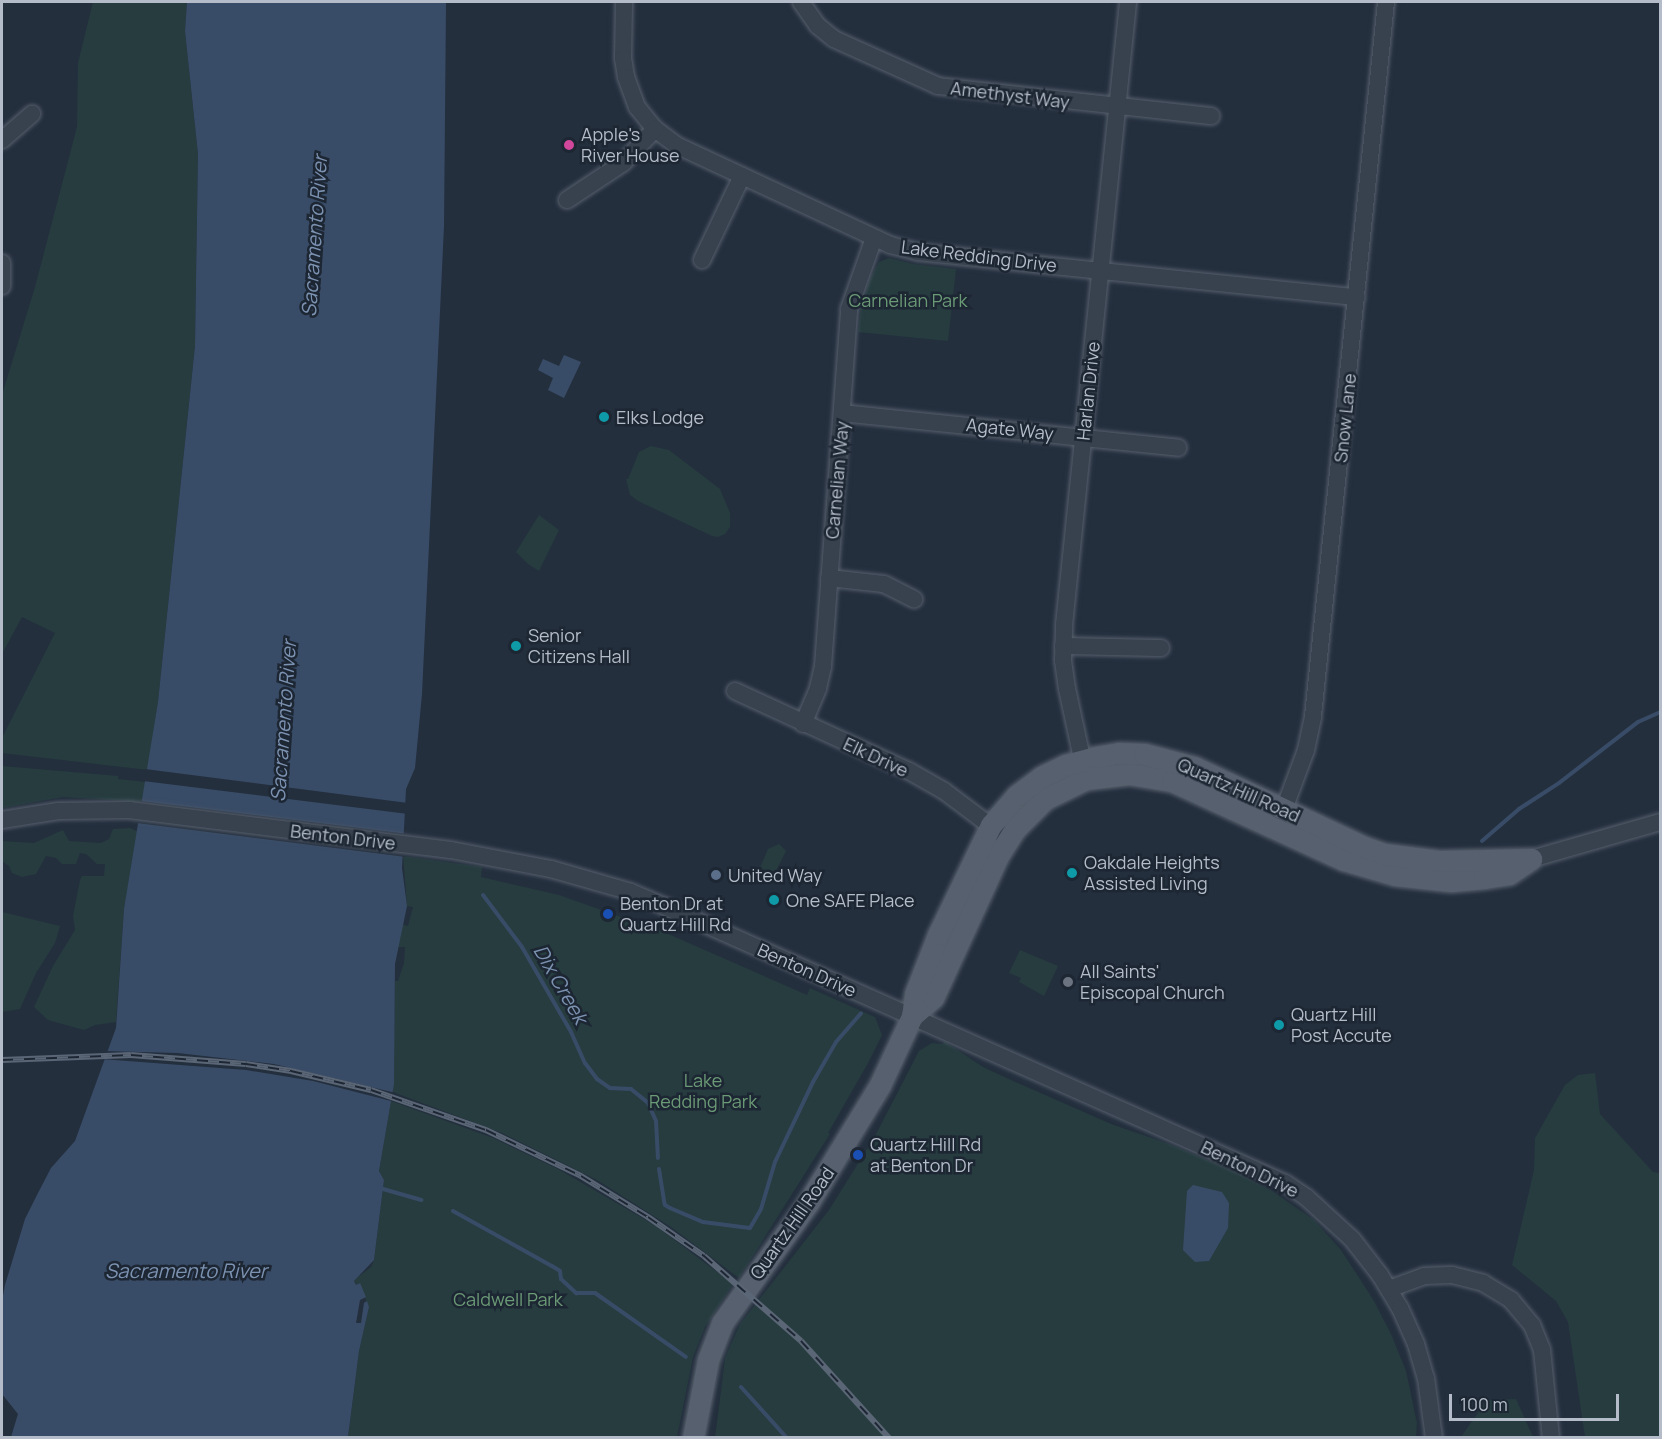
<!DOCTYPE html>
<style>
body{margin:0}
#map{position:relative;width:1662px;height:1439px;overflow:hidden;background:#242f3e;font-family:Manrope,sans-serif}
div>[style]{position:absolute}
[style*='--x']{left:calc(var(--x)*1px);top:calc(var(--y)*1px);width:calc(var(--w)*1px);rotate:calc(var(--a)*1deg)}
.green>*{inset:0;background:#263c3f}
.water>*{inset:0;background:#394c67}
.pier>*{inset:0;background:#242f3e}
.stream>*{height:4px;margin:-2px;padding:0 2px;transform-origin:2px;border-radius:2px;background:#394c67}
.roads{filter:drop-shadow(0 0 2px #565f6c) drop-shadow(0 0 2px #565f6c)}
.minor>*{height:16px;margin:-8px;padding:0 8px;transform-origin:8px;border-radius:8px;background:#38414e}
.major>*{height:21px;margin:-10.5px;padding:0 10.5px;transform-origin:10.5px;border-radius:10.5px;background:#56606e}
.rail>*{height:6px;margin-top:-3px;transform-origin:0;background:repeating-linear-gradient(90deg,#1d2633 0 11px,#5a6575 0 22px);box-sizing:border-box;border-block:2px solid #5a6575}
.dots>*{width:16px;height:16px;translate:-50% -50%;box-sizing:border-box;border:3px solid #1d2633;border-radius:50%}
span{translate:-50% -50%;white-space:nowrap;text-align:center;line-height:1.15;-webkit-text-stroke:5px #1d2633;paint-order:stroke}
.street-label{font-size:18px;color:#b4bcc9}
.poi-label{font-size:18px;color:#b4bcc9}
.left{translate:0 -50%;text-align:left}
.park-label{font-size:18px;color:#6b9a76}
.water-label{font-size:20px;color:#7c92b1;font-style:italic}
.frame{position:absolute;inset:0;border:3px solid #b4bcc9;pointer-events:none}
.scale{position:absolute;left:1449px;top:1394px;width:170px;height:27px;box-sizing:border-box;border:3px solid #b4bcc9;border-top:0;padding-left:8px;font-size:18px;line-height:21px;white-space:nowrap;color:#b4bcc9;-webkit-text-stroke:4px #1d2633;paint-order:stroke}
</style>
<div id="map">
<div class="green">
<div style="clip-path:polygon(93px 2px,187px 2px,185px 31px,198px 154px,195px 346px,158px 702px,148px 770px,2px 753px,2px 738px,55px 633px,22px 617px,2px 654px,2px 395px,35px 287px,77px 127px,78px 63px)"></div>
<div style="clip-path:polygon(889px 258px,913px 264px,956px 269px,948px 341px,858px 332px,861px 307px,870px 278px,879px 262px)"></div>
<div style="clip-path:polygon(651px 446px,669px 450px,720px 489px,730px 513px,730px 527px,725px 534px,718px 537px,712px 536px,638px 501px,630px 495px,626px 479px,628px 479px,639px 452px)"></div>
<div style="clip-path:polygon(539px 515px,559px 530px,539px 571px,528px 564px,516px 552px)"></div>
<div style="clip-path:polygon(2px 766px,118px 776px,118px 779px,146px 782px,143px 802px,63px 797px,2px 808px)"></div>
<div style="clip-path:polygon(130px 828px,139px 832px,124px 909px,116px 1022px,95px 1025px,84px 1030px,48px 1020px,34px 1007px,53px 966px,75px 930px,73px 916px,80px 880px,82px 876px,104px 876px,105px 864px,97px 864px,86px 854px,80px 853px,76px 864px,62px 864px,56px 858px,46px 856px,36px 874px,22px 877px,12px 873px,9px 866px,2px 861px,2px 841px,34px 843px,63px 830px,69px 841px,101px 843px,109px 839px,113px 829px)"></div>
<div style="clip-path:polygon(779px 844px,786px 851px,773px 877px,759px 870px,768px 849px)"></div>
<div style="clip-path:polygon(403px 856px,482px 867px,481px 877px,559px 895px,666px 933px,807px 995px,810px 988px,875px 1017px,882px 1035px,868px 1063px,828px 1133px,830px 1134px,739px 1278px,671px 1227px,597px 1180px,502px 1133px,393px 1092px,395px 981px,398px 981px,404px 963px,405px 947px,398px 947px,401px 924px,408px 926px,413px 907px,407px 906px)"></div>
<div style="clip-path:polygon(2px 912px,60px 926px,55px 943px,36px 973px,20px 1009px,2px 1012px)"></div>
<div style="clip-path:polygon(1020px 950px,1058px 966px,1044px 996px,1019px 982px,1021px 978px,1009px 973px)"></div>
<div style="clip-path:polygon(944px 1041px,983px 1067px,1013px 1081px,1111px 1124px,1172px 1145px,1235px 1172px,1272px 1191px,1314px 1220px,1341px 1250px,1374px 1301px,1391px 1334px,1406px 1371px,1417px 1423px,1416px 1438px,715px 1438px,725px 1358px,740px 1324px,829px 1210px,874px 1138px,919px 1051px,932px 1043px,943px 1044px)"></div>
<div style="clip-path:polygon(1595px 1073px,1600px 1114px,1653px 1172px,1660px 1173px,1660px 1437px,1585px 1437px,1568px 1322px,1556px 1301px,1512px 1265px,1534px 1170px,1535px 1138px,1565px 1085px,1578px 1075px)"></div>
<div style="clip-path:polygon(391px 1101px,493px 1138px,558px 1169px,656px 1226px,733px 1284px,705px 1327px,693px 1357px,677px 1437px,348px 1438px,359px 1351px,369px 1307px,359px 1283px,356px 1285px,354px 1280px,371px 1267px,374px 1260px,384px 1180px,379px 1171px)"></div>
<div style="clip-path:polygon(1516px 1399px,1533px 1437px,1461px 1437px,1487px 1400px)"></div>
</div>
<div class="water">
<div style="clip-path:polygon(187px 2px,446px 2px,444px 226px,422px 694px,415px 768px,406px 789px,402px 868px,407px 906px,395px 964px,394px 1084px,379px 1171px,384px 1180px,374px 1260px,354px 1281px,356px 1285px,360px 1283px,366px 1297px,360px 1300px,356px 1323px,361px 1323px,364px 1303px,367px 1301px,369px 1307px,359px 1351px,348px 1437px,11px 1437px,18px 1414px,2px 1394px,2px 1301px,5px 1285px,25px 1219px,38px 1193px,51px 1168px,75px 1141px,116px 1028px,124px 909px,158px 702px,195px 346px,198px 154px,185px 31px)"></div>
<div style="clip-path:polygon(564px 355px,581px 362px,564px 398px,548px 390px,553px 378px,538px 370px,543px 359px,559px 366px)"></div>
<div style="clip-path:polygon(1193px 1185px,1222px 1192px,1229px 1203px,1228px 1228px,1209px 1261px,1195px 1262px,1183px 1250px,1187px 1191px)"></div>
</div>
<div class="pier">
<div style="clip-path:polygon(145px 769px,408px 803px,408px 814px,143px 781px)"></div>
<div style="clip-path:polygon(140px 801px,408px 834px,406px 857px,137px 823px)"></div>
<div style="clip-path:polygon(104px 1051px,178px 1053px,274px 1064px,396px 1093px,394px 1102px,391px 1101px,313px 1081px,246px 1070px,101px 1059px)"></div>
</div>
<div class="stream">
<div style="--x:1482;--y:841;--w:49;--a:-40.9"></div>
<div style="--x:1519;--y:809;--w:48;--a:-33"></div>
<div style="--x:1559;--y:783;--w:100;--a:-37.7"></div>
<div style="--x:1638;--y:722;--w:24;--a:-24"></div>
<div style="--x:483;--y:895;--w:65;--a:53.1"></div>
<div style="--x:522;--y:947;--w:98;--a:60"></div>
<div style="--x:571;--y:1032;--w:34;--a:66"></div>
<div style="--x:585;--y:1063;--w:20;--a:53"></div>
<div style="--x:597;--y:1079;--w:16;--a:35"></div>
<div style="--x:610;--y:1088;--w:21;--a:3"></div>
<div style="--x:631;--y:1089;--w:22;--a:39"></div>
<div style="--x:648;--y:1103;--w:20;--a:66"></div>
<div style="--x:656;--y:1121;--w:37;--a:87"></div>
<div style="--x:659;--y:1169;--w:36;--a:81"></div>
<div style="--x:665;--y:1205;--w:6;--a:31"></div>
<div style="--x:670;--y:1208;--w:36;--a:23"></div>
<div style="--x:703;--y:1222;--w:47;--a:7.3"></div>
<div style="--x:750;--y:1228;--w:22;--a:-60"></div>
<div style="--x:761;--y:1209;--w:49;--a:-73.4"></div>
<div style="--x:775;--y:1162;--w:89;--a:-64.6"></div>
<div style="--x:813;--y:1082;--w:46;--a:-60.1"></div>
<div style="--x:836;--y:1042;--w:38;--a:-49"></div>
<div style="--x:383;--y:1189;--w:40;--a:16"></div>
<div style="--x:453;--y:1211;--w:113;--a:29.1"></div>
<div style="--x:552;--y:1266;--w:9;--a:32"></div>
<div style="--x:560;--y:1271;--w:8;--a:83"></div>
<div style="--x:561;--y:1279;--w:21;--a:43"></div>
<div style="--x:576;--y:1293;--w:19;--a:0"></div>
<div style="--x:595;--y:1293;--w:111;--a:35.1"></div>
<div style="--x:741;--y:1387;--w:69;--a:48"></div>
</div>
<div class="roads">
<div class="minor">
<div style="--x:624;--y:2;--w:56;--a:91"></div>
<div style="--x:623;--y:58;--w:19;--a:81"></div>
<div style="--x:626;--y:77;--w:32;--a:70"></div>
<div style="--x:637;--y:107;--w:28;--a:51"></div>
<div style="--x:655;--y:129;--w:26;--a:37"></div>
<div style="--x:676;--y:145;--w:236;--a:25"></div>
<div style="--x:890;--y:245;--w:29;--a:14"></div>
<div style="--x:918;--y:252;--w:441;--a:5.9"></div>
<div style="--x:801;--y:2;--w:29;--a:55"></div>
<div style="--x:818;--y:26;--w:21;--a:39"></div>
<div style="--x:834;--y:39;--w:114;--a:24.3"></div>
<div style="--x:938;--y:86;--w:275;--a:6.3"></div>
<div style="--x:2;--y:140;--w:40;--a:-41"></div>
<div style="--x:567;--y:200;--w:67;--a:-33.5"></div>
<div style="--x:623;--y:163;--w:47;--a:-46.7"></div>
<div style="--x:702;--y:260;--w:93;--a:-64.5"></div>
<div style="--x:2;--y:263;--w:23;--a:90"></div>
<div style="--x:842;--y:413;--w:338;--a:5.9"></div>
<div style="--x:829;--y:578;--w:55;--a:6.2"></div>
<div style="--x:884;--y:584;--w:34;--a:27"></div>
<div style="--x:1063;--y:646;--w:98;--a:1.2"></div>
<div style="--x:735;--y:691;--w:192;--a:24.7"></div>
<div style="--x:909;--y:771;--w:40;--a:29.7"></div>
<div style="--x:944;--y:791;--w:70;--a:36.9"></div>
<div style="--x:803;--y:724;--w:39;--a:-67"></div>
<div style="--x:818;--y:688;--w:23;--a:-77"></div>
<div style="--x:823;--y:666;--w:358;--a:-85.8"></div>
<div style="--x:849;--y:309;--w:75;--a:-70.6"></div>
<div style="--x:1085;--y:772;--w:85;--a:-102.2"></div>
<div style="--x:1067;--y:689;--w:29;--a:-98"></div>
<div style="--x:1063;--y:660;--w:35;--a:-88"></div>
<div style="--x:1064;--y:625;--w:626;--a:-84.13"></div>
<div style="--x:2;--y:820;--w:57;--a:-9.1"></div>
<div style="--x:58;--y:811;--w:71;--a:-0.8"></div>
<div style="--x:129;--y:810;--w:324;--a:7.1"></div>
<div style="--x:451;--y:850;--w:102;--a:10.8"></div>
<div style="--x:551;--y:869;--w:83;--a:16"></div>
<div style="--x:631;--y:892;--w:36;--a:23"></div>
<div style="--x:664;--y:906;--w:680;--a:24.04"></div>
<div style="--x:1285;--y:1183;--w:25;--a:34"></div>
<div style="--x:1306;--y:1197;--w:62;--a:42.4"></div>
<div style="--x:1352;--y:1239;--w:46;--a:52.1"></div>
<div style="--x:1380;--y:1275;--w:39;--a:59"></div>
<div style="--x:1400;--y:1308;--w:39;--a:66"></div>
<div style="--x:1416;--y:1344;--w:35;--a:74"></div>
<div style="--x:1426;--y:1378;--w:61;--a:82.4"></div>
<div style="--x:1280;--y:820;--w:75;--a:-69.6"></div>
<div style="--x:1306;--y:750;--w:35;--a:-78"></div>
<div style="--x:1313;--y:716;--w:718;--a:-84.16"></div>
<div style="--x:1531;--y:859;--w:134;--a:-16"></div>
<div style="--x:1389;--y:1289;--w:37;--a:-20"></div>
<div style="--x:1424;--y:1276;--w:28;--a:-2"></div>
<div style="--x:1452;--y:1275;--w:32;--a:14"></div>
<div style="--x:1483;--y:1283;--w:33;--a:31"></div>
<div style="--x:1511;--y:1300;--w:33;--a:50"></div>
<div style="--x:1532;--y:1325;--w:27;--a:68"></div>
<div style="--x:1542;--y:1350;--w:88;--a:84.2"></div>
</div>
<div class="major">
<div style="--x:912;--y:1016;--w:28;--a:-41"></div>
<div style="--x:933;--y:998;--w:156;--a:-65.4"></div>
<div style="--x:998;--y:856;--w:32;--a:-58"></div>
<div style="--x:1015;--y:829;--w:42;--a:-45"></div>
<div style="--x:1045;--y:799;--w:46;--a:-26"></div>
<div style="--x:1086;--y:779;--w:43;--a:-6.6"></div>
<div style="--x:1129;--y:774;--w:44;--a:9.2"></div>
<div style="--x:1172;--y:781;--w:189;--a:24.7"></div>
<div style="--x:1344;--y:860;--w:53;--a:16.4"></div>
<div style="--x:1395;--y:875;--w:56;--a:6.1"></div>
<div style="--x:1451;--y:881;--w:33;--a:-5"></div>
<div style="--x:1484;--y:878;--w:25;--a:-9"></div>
<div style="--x:1509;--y:874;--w:27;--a:-34"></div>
<div style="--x:693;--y:1438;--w:79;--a:-79.1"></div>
<div style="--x:708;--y:1360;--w:40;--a:-69"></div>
<div style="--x:722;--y:1323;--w:148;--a:-54.4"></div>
<div style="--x:808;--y:1203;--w:138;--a:-58.6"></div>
<div style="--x:880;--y:1085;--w:76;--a:-65.1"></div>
<div style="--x:912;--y:1016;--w:22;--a:-82"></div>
<div style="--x:915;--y:994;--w:63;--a:-68.7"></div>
<div style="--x:938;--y:935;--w:122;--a:-64.3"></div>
<div style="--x:991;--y:825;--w:38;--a:-49"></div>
<div style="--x:1016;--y:796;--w:31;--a:-37"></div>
<div style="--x:1041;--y:777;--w:28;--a:-26"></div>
<div style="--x:1066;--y:765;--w:30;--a:-15"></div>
<div style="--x:1095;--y:757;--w:24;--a:-9"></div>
<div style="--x:1119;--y:753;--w:25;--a:2"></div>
<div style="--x:1144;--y:754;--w:52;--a:14.6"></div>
<div style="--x:1194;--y:767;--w:188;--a:25.2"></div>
<div style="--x:1364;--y:847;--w:21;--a:19"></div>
<div style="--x:1384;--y:854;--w:55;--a:7.3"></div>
<div style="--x:1439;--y:861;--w:92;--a:-1.2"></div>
</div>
</div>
<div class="rail">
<div style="--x:2;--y:1060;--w:129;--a:-2.2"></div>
<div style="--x:131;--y:1055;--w:115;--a:4.5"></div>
<div style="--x:246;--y:1064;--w:46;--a:8.8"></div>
<div style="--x:291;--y:1071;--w:82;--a:13.4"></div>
<div style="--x:371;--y:1090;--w:122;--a:19.2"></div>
<div style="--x:486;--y:1130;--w:106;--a:25.8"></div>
<div style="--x:581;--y:1176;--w:79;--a:31.5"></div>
<div style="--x:648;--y:1217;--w:68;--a:34.9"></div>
<div style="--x:704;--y:1256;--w:129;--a:41.2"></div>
<div style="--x:801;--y:1341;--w:131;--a:47.8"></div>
</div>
<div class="dots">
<div style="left:569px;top:145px;background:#d1479c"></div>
<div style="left:604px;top:417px;background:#0f9aa8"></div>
<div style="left:516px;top:646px;background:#0f9aa8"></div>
<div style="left:1072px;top:873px;background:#0f9aa8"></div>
<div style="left:716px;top:875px;background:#5c6f8a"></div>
<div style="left:774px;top:900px;background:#0f9aa8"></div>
<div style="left:608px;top:914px;background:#1a4fb4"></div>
<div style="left:1068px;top:982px;background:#6b7280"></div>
<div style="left:1279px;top:1025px;background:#0f9aa8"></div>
<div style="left:858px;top:1155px;background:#1a4fb4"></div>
</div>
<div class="street-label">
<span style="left:1010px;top:95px;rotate:7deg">Amethyst Way</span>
<span style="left:979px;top:256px;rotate:7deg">Lake Redding Drive</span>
<span style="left:1088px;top:391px;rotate:-84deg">Harlan Drive</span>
<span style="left:1345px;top:418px;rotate:-84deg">Snow Lane</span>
<span style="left:1010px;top:429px;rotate:6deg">Agate Way</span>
<span style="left:837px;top:480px;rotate:-85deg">Carnelian Way</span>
<span style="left:876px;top:757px;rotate:25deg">Elk Drive</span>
<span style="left:1239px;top:790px;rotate:24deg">Quartz Hill Road</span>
<span style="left:343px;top:837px;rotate:7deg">Benton Drive</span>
<span style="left:807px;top:970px;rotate:24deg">Benton Drive</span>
<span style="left:1250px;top:1169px;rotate:26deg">Benton Drive</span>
<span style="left:792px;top:1223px;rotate:-55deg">Quartz Hill Road</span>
</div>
<div class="poi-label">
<span class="left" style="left:581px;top:145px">Apple's<br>River House</span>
<span class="left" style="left:616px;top:417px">Elks Lodge</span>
<span class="left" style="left:528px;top:646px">Senior<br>Citizens Hall</span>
<span class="left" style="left:1084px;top:873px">Oakdale Heights<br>Assisted Living</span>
<span class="left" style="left:728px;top:875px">United Way</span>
<span class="left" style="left:786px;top:900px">One SAFE Place</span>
<span class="left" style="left:620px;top:914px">Benton Dr at<br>Quartz Hill Rd</span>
<span class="left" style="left:1080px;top:982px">All Saints'<br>Episcopal Church</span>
<span class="left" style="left:1291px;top:1025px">Quartz Hill<br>Post Accute</span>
<span class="left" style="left:870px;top:1155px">Quartz Hill Rd<br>at Benton Dr</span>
</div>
<div class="park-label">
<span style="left:908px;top:300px">Carnelian Park</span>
<span style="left:703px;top:1091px">Lake<br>Redding Park</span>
<span style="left:508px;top:1299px">Caldwell Park</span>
</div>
<div class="water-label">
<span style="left:314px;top:236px;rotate:-86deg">Sacramento River</span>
<span style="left:283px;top:721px;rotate:-86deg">Sacramento River</span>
<span style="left:561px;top:984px;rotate:60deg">Dix Creek</span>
<span style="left:186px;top:1270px">Sacramento River</span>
</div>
<div class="frame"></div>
<div class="scale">100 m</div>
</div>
